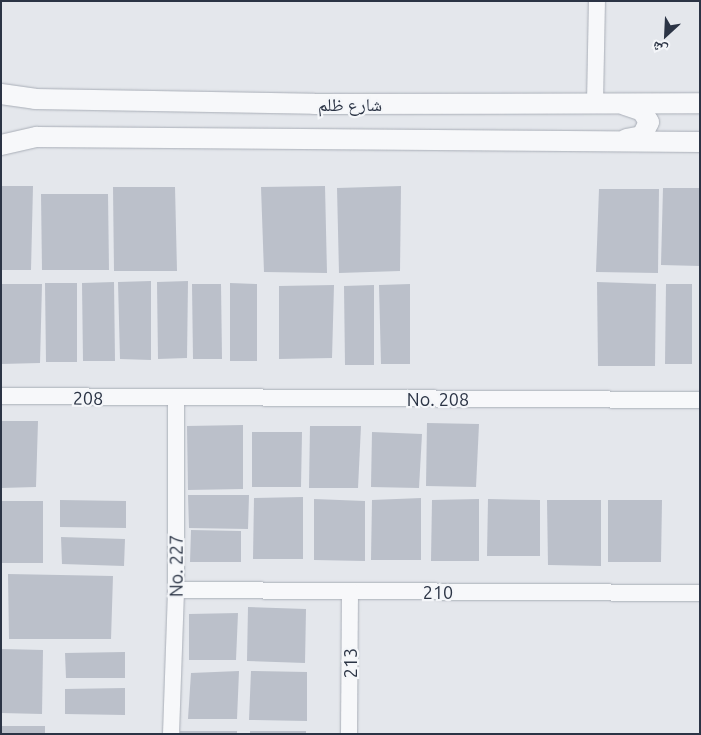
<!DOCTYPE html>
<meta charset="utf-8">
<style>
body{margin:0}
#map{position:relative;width:701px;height:735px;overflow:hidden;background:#e4e7ec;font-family:Ubuntu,"Noto Naskh Arabic",sans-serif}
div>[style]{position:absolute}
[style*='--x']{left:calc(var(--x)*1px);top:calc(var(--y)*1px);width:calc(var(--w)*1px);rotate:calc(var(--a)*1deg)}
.building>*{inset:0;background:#bbc0ca}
.roads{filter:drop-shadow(0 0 1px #a9aeb7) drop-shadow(0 0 1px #a9aeb7)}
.minor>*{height:16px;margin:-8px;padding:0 8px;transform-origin:8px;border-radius:8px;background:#f7f8fa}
.tertiary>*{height:20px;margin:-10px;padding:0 10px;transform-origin:10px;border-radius:10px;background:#f7f8fa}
span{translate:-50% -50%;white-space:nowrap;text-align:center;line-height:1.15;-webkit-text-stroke:4.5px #f4f6f9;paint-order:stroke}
.street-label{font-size:18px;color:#2b3445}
.frame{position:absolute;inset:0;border:2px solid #2b3445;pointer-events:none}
.north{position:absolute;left:641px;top:10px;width:50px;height:50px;-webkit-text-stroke:4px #f4f6f9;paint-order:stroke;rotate:205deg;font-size:14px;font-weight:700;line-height:20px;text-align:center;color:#2b3445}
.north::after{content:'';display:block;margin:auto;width:18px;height:22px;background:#2b3445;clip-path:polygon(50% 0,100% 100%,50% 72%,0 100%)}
</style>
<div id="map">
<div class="building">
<div style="clip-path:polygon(1px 186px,33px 186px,31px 270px,1px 270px)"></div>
<div style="clip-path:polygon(325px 186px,327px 273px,264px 272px,261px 187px)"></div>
<div style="clip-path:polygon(401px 186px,400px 271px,339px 273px,337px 188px)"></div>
<div style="clip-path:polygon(113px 187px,175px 187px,177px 271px,114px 271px)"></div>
<div style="clip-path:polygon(663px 188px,700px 188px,700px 266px,661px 265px)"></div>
<div style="clip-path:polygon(599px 189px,659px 189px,658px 273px,596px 272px)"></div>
<div style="clip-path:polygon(41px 194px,108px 194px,109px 270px,42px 270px)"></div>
<div style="clip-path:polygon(151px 281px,151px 360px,120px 359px,118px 282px)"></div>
<div style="clip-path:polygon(188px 281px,187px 358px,158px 359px,157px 282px)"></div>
<div style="clip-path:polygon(114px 282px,115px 361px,83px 361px,82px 283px)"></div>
<div style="clip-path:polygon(597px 282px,656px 284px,655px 366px,598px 366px)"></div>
<div style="clip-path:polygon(45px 283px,77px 283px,77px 362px,46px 362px)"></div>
<div style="clip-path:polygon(230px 283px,257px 284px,257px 361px,230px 361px)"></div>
<div style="clip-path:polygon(1px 284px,42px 284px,40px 363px,1px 364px)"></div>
<div style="clip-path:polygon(192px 284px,221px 284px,222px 359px,193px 359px)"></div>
<div style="clip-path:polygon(410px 284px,410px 364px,381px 364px,379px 285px)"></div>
<div style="clip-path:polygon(666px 284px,692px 284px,692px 364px,665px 364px)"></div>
<div style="clip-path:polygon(334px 285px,332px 358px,279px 359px,279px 286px)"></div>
<div style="clip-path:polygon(374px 285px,374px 365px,345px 365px,344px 286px)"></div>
<div style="clip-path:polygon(1px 421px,38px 421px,36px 487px,1px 488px)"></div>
<div style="clip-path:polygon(427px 423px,479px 424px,476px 487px,426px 486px)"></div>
<div style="clip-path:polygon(243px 425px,243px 489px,188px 490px,187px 426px)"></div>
<div style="clip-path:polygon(310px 426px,361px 426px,358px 488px,309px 488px)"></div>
<div style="clip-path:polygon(252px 432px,302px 432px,301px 487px,252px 487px)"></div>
<div style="clip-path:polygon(372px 432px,422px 434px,419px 488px,371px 487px)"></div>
<div style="clip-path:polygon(188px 495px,249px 495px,248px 529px,189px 528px)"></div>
<div style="clip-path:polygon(303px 497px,303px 559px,253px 559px,254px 498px)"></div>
<div style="clip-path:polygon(421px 498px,421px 560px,371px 560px,372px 500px)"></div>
<div style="clip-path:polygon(314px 499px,365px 501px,365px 561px,314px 560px)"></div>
<div style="clip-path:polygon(479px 499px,479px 561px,431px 561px,432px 500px)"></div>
<div style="clip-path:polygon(488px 499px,540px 500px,540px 556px,487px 556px)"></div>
<div style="clip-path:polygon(60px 500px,126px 501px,126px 528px,60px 527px)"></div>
<div style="clip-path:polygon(547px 500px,601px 500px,601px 566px,548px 565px)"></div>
<div style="clip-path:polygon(608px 500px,662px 500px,661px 562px,608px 562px)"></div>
<div style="clip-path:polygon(1px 501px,43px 501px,43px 563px,1px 563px)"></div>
<div style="clip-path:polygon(191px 530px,241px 531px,241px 562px,190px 562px)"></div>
<div style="clip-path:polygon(61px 537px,125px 539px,124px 566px,62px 564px)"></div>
<div style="clip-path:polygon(8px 574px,113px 576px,111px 639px,9px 639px)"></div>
<div style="clip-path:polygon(248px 607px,306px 609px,305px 663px,247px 661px)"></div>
<div style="clip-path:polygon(238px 613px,236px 660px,189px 660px,189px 614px)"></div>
<div style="clip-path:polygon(1px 649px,43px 650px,42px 714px,1px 713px)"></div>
<div style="clip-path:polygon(125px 652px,125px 678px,66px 678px,65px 653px)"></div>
<div style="clip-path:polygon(239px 671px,237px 719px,188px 719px,191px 673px)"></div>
<div style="clip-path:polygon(251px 671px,307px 672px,307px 721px,249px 720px)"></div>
<div style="clip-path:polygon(125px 688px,125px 715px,65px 714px,65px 689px)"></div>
<div style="clip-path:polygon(1px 726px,45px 726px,45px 734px,1px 734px)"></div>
<div style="clip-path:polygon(180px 731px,237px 731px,237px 734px,180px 734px)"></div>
<div style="clip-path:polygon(250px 731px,306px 731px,306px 734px,250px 734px)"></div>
</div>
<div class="roads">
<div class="minor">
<div style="--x:595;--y:103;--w:102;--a:-88.9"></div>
<div style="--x:1;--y:396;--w:699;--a:0.33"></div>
<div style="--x:176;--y:590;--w:524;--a:0.33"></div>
<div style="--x:171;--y:734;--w:144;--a:-88"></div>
<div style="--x:176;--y:590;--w:191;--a:-90"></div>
<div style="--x:349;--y:734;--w:143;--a:-89.6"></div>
</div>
<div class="tertiary">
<div style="--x:1;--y:94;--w:34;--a:8"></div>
<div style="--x:35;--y:99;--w:279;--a:1"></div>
<div style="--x:314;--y:104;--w:386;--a:-0.1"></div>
<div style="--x:625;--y:105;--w:18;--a:19"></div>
<div style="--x:642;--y:111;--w:13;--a:58"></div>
<div style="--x:649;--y:122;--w:16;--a:117"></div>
<div style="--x:642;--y:136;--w:16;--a:169"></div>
<div style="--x:1;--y:145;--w:37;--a:-13"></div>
<div style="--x:37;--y:137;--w:663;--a:0.43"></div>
</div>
</div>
<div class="street-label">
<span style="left:350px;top:104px">شارع ظلم</span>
<span style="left:88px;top:398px;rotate:1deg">208</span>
<span style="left:438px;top:399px">No. 208</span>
<span style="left:176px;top:566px;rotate:-90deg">No. 227</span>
<span style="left:438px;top:592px">210</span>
<span style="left:350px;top:663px;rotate:-90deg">213</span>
</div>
<div class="frame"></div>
<div class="north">ش</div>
</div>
